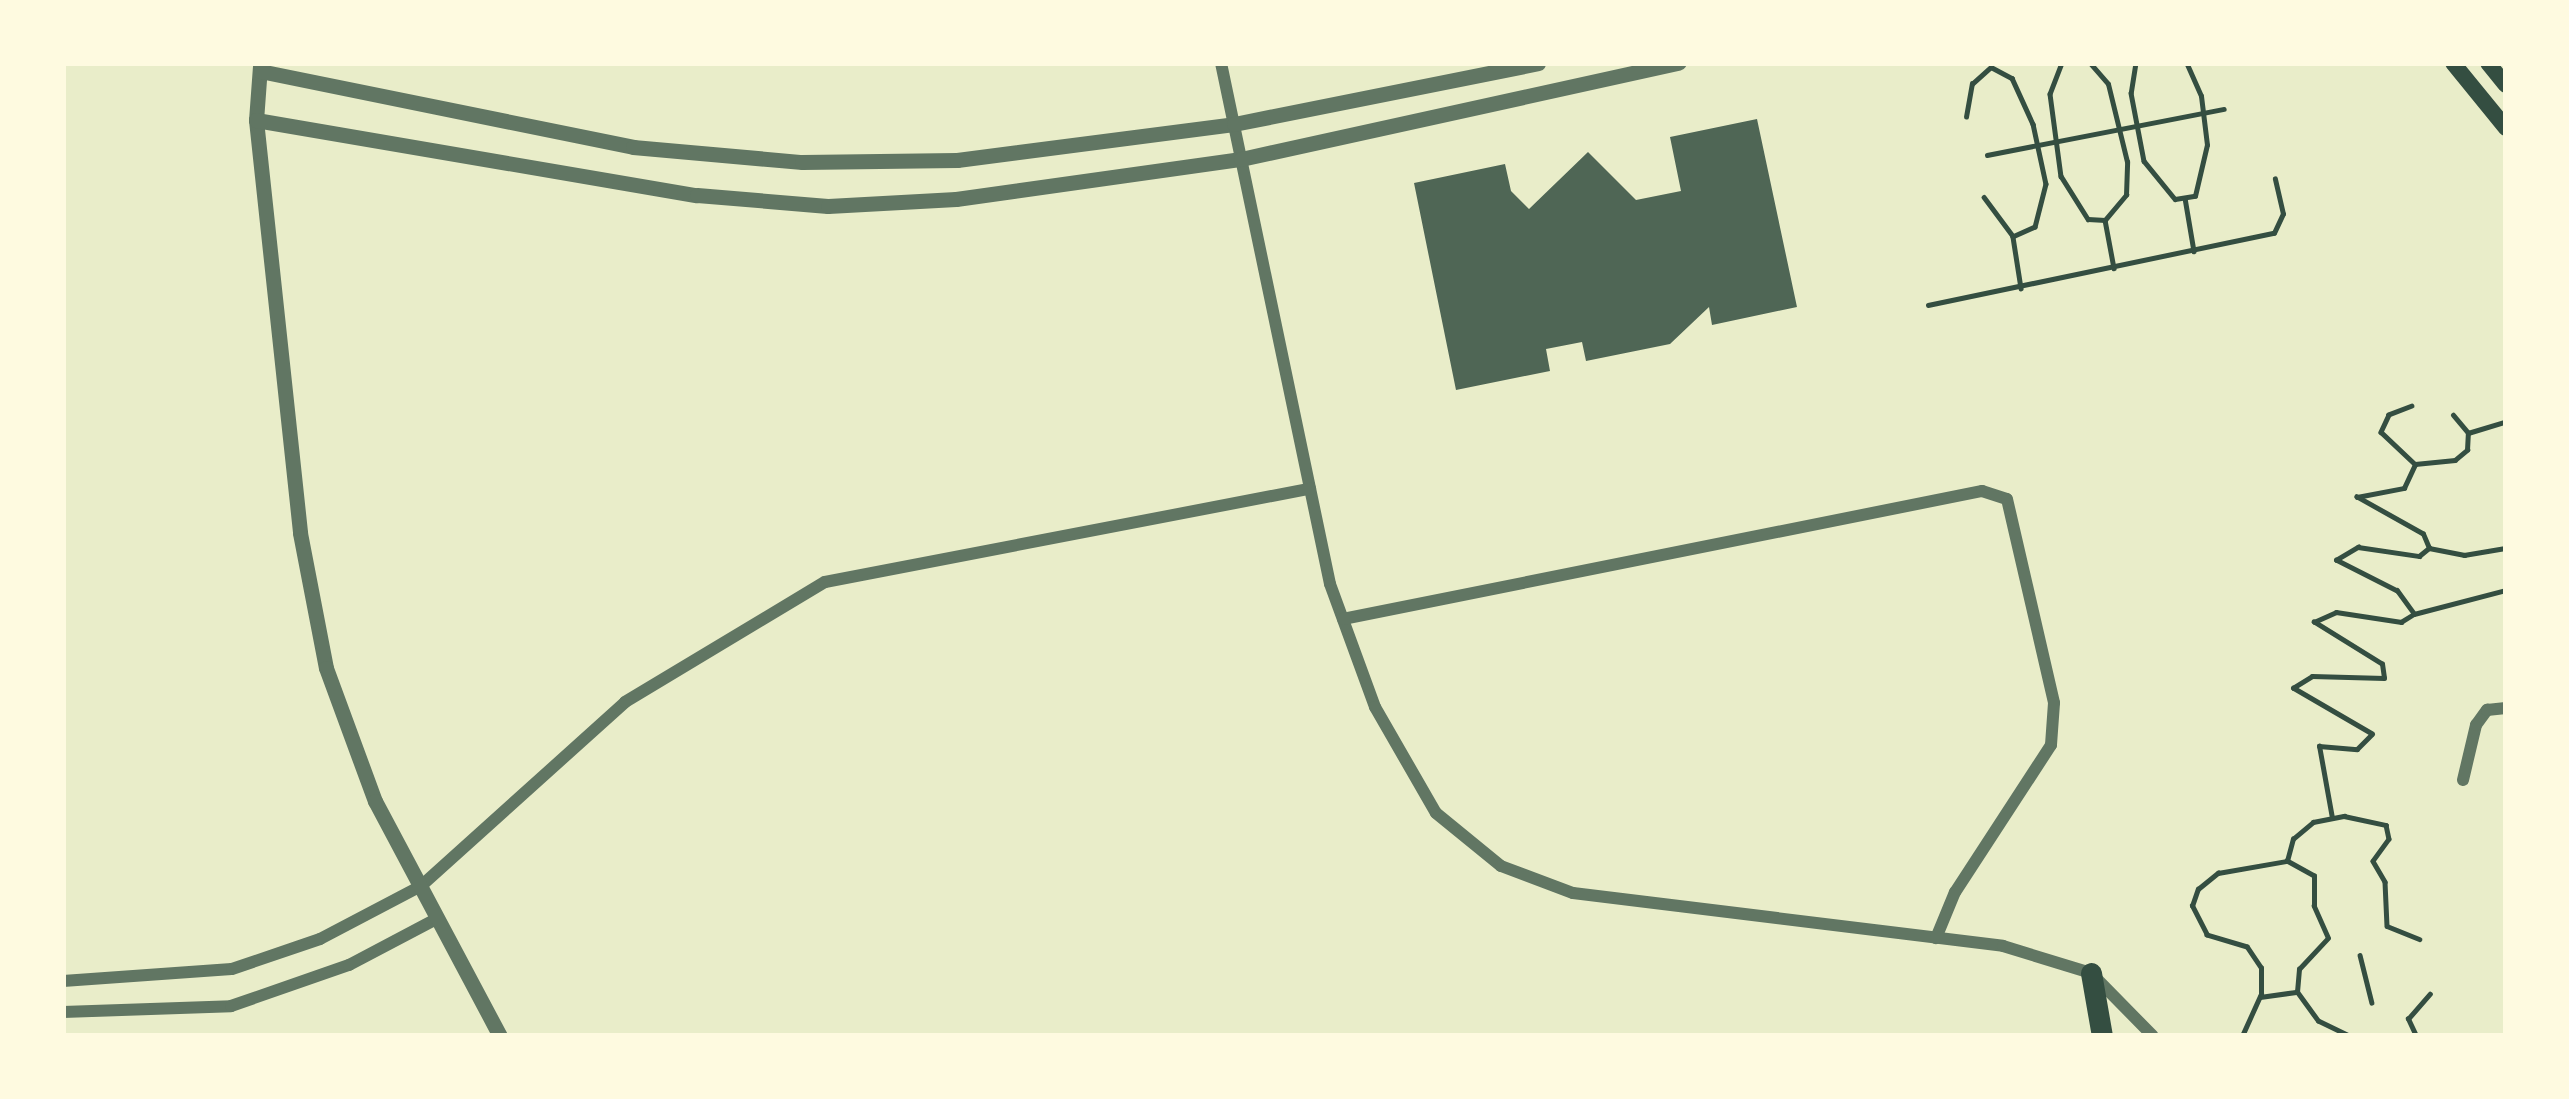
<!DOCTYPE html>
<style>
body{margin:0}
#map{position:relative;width:2569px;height:1099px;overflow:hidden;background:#e9edc9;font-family:"Libre Baskerville",serif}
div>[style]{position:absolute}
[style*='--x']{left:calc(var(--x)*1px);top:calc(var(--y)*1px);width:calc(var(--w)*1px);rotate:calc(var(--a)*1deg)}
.building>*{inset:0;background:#4f6655}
.path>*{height:4.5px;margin:-2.25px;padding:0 2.25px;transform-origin:2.25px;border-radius:2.25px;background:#344e41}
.minor>*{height:12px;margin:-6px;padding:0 6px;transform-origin:6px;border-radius:6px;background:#617663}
.tertiary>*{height:15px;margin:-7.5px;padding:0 7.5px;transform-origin:7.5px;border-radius:7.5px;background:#617663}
.secondary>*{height:16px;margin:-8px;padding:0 8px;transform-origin:8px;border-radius:8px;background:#344e41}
.trunk>*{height:21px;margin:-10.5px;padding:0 10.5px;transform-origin:10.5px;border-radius:10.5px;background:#344e41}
span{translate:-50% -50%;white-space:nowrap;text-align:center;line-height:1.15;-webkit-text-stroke:9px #fefae0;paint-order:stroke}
.frame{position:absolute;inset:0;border:66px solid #fefae0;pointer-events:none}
</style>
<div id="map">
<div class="building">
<div style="clip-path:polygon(1757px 119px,1797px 307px,1712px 325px,1709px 307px,1670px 344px,1586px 361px,1582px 342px,1546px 349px,1550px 371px,1456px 390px,1414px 183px,1505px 164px,1511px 191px,1529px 209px,1588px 152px,1636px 200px,1681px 191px,1670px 137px)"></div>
</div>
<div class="path">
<div style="--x:2062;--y:63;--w:33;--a:111"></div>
<div style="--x:2050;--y:94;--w:83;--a:82.4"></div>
<div style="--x:2061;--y:176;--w:51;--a:57.9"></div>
<div style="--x:2088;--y:219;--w:17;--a:3"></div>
<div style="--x:2105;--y:220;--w:33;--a:-50"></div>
<div style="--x:2126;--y:195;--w:33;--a:-88"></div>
<div style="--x:2127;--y:162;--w:80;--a:-103.7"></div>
<div style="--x:2108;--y:84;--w:28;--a:-131"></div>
<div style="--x:2136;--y:63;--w:30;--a:99"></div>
<div style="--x:2131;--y:93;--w:69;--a:79.2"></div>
<div style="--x:2144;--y:161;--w:49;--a:50.8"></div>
<div style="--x:2175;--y:199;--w:20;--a:-9"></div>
<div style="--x:2195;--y:196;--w:52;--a:-76.8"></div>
<div style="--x:2207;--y:145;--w:49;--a:-97"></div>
<div style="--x:2201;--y:96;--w:36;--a:-114"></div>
<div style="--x:1966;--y:117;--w:34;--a:-80"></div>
<div style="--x:1972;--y:84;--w:25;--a:-42"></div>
<div style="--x:1991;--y:67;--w:24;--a:28"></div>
<div style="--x:2012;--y:78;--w:51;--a:65.5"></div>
<div style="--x:2033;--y:124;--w:61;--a:77.8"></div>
<div style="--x:2046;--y:184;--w:44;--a:104.3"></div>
<div style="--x:2035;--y:227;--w:24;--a:156"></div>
<div style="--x:2013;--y:237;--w:49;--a:-126.6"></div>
<div style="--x:1987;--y:155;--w:241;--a:-11"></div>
<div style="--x:2185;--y:198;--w:54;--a:80.4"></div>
<div style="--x:2105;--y:220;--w:49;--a:79.4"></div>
<div style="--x:2013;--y:237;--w:52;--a:81.1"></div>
<div style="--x:1928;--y:305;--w:353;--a:-11.8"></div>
<div style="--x:2274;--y:233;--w:21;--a:-65"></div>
<div style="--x:2283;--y:214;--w:36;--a:-103"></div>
<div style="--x:2412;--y:406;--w:25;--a:159"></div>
<div style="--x:2389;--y:415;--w:19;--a:115"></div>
<div style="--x:2381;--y:432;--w:47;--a:43.3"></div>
<div style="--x:2415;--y:464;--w:40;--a:-5.7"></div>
<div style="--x:2455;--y:460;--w:16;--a:-40"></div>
<div style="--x:2467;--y:450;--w:17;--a:-87"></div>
<div style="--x:2468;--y:433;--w:23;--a:-130"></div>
<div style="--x:2468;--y:433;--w:37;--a:-17"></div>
<div style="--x:2429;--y:548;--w:36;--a:11"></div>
<div style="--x:2464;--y:555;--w:43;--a:-9.5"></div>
<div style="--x:2414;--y:614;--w:95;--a:-14.6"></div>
<div style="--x:2332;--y:818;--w:73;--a:-100.2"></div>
<div style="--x:2319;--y:746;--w:38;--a:5"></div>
<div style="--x:2357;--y:749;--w:21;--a:-45"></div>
<div style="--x:2372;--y:734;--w:91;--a:-149.8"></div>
<div style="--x:2293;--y:688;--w:22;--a:-32"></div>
<div style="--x:2312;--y:676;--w:72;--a:1.6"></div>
<div style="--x:2384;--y:678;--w:14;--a:-98"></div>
<div style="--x:2382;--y:664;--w:80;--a:-148.3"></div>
<div style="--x:2314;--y:622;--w:24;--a:-24"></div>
<div style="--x:2336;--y:612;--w:66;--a:8.7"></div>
<div style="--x:2401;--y:622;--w:15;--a:-32"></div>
<div style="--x:2414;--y:614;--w:29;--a:-126"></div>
<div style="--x:2397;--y:591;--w:68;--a:-153.1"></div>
<div style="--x:2336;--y:560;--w:26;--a:-31"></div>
<div style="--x:2358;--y:547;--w:62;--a:8.4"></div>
<div style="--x:2419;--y:556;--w:13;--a:-39"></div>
<div style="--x:2429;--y:548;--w:15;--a:-113"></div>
<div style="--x:2423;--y:534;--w:76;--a:-150.7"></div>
<div style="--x:2357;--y:497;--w:48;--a:-10.8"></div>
<div style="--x:2404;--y:488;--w:26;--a:-65"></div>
<div style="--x:2360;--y:955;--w:49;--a:76"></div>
<div style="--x:2260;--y:997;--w:36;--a:-8"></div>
<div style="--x:2242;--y:1036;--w:46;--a:-65.7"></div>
<div style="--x:2261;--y:994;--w:26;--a:-90"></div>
<div style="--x:2261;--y:968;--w:25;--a:-124"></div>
<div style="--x:2247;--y:947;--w:42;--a:-163.3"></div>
<div style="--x:2207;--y:935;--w:33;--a:-117"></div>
<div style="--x:2192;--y:906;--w:18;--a:-71"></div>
<div style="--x:2198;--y:889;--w:26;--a:-39"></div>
<div style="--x:2218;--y:873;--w:70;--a:-9.9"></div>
<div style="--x:2349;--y:1036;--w:34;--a:-154"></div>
<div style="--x:2318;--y:1021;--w:36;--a:-126"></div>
<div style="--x:2297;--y:992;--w:23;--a:-85"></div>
<div style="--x:2299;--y:969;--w:42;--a:-46.9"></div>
<div style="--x:2328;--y:938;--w:35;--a:-114"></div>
<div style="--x:2314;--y:906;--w:30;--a:-90"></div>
<div style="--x:2314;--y:876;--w:31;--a:-151"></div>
<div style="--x:2287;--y:861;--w:23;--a:-75"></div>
<div style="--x:2293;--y:839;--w:26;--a:-40"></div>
<div style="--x:2313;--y:822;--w:32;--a:-11"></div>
<div style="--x:2344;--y:816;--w:43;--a:12.1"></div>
<div style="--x:2386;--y:825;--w:14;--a:78"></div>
<div style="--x:2389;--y:839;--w:27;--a:126"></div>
<div style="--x:2373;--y:861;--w:24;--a:60"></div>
<div style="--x:2385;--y:882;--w:44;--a:87.4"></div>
<div style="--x:2387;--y:926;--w:35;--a:22"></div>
<div style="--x:2416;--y:1036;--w:19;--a:-115"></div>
<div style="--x:2408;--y:1019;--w:33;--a:-49"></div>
</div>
<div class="minor">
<div style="--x:1221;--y:63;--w:532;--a:78.18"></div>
<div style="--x:1330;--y:584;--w:131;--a:69.9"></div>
<div style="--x:1375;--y:707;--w:122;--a:60.1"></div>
<div style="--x:1436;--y:813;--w:84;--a:39.2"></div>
<div style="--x:1501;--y:866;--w:77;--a:20.6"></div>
<div style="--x:1573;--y:893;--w:433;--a:7"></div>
<div style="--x:2003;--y:946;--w:92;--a:17.1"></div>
<div style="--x:2091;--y:973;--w:88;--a:45.5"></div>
<div style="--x:1343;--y:619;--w:652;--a:-11.33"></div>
<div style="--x:1982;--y:491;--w:26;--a:18"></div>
<div style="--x:2007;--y:499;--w:209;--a:77"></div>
<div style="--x:2054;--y:703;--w:42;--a:94.1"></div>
<div style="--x:2051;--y:745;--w:176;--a:123.1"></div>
<div style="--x:1955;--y:892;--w:50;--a:112.4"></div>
<div style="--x:2463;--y:780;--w:57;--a:-76.7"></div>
<div style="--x:2476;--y:725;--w:19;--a:-54"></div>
<div style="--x:2487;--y:710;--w:19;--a:-6"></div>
<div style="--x:63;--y:981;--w:169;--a:-4.1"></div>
<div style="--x:232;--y:969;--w:93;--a:-18.8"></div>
<div style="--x:320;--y:939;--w:114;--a:-27.7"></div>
<div style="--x:421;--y:886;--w:275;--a:-42"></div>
<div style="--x:625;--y:702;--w:233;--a:-31"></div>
<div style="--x:825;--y:582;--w:494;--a:-10.9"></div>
<div style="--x:63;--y:1012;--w:168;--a:-2"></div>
<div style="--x:231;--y:1006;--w:125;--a:-19.2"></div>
<div style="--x:349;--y:965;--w:101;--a:-27.8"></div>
</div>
<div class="tertiary">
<div style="--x:260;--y:66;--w:54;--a:94.2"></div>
<div style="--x:256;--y:120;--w:415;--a:83.9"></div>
<div style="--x:300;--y:533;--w:137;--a:79.1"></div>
<div style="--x:326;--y:668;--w:142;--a:69.8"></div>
<div style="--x:375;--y:801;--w:266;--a:62"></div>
<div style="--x:260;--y:71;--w:381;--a:11.5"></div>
<div style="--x:633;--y:147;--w:170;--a:5.1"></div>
<div style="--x:802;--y:162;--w:155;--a:-0.7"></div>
<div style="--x:957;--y:160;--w:279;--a:-7.4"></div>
<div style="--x:1234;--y:124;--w:310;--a:-11.3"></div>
<div style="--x:256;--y:120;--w:447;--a:9.7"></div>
<div style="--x:697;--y:195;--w:131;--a:4.8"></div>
<div style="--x:828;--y:206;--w:128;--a:-3.1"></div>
<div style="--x:956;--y:199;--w:288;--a:-8"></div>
<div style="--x:1241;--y:159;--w:448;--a:-12.4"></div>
</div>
<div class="secondary">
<div style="--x:2453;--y:63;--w:84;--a:50.8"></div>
<div style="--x:2488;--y:63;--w:28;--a:51"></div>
</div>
<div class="trunk">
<div style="--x:2091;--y:973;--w:64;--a:80.1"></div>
</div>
<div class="frame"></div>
</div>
